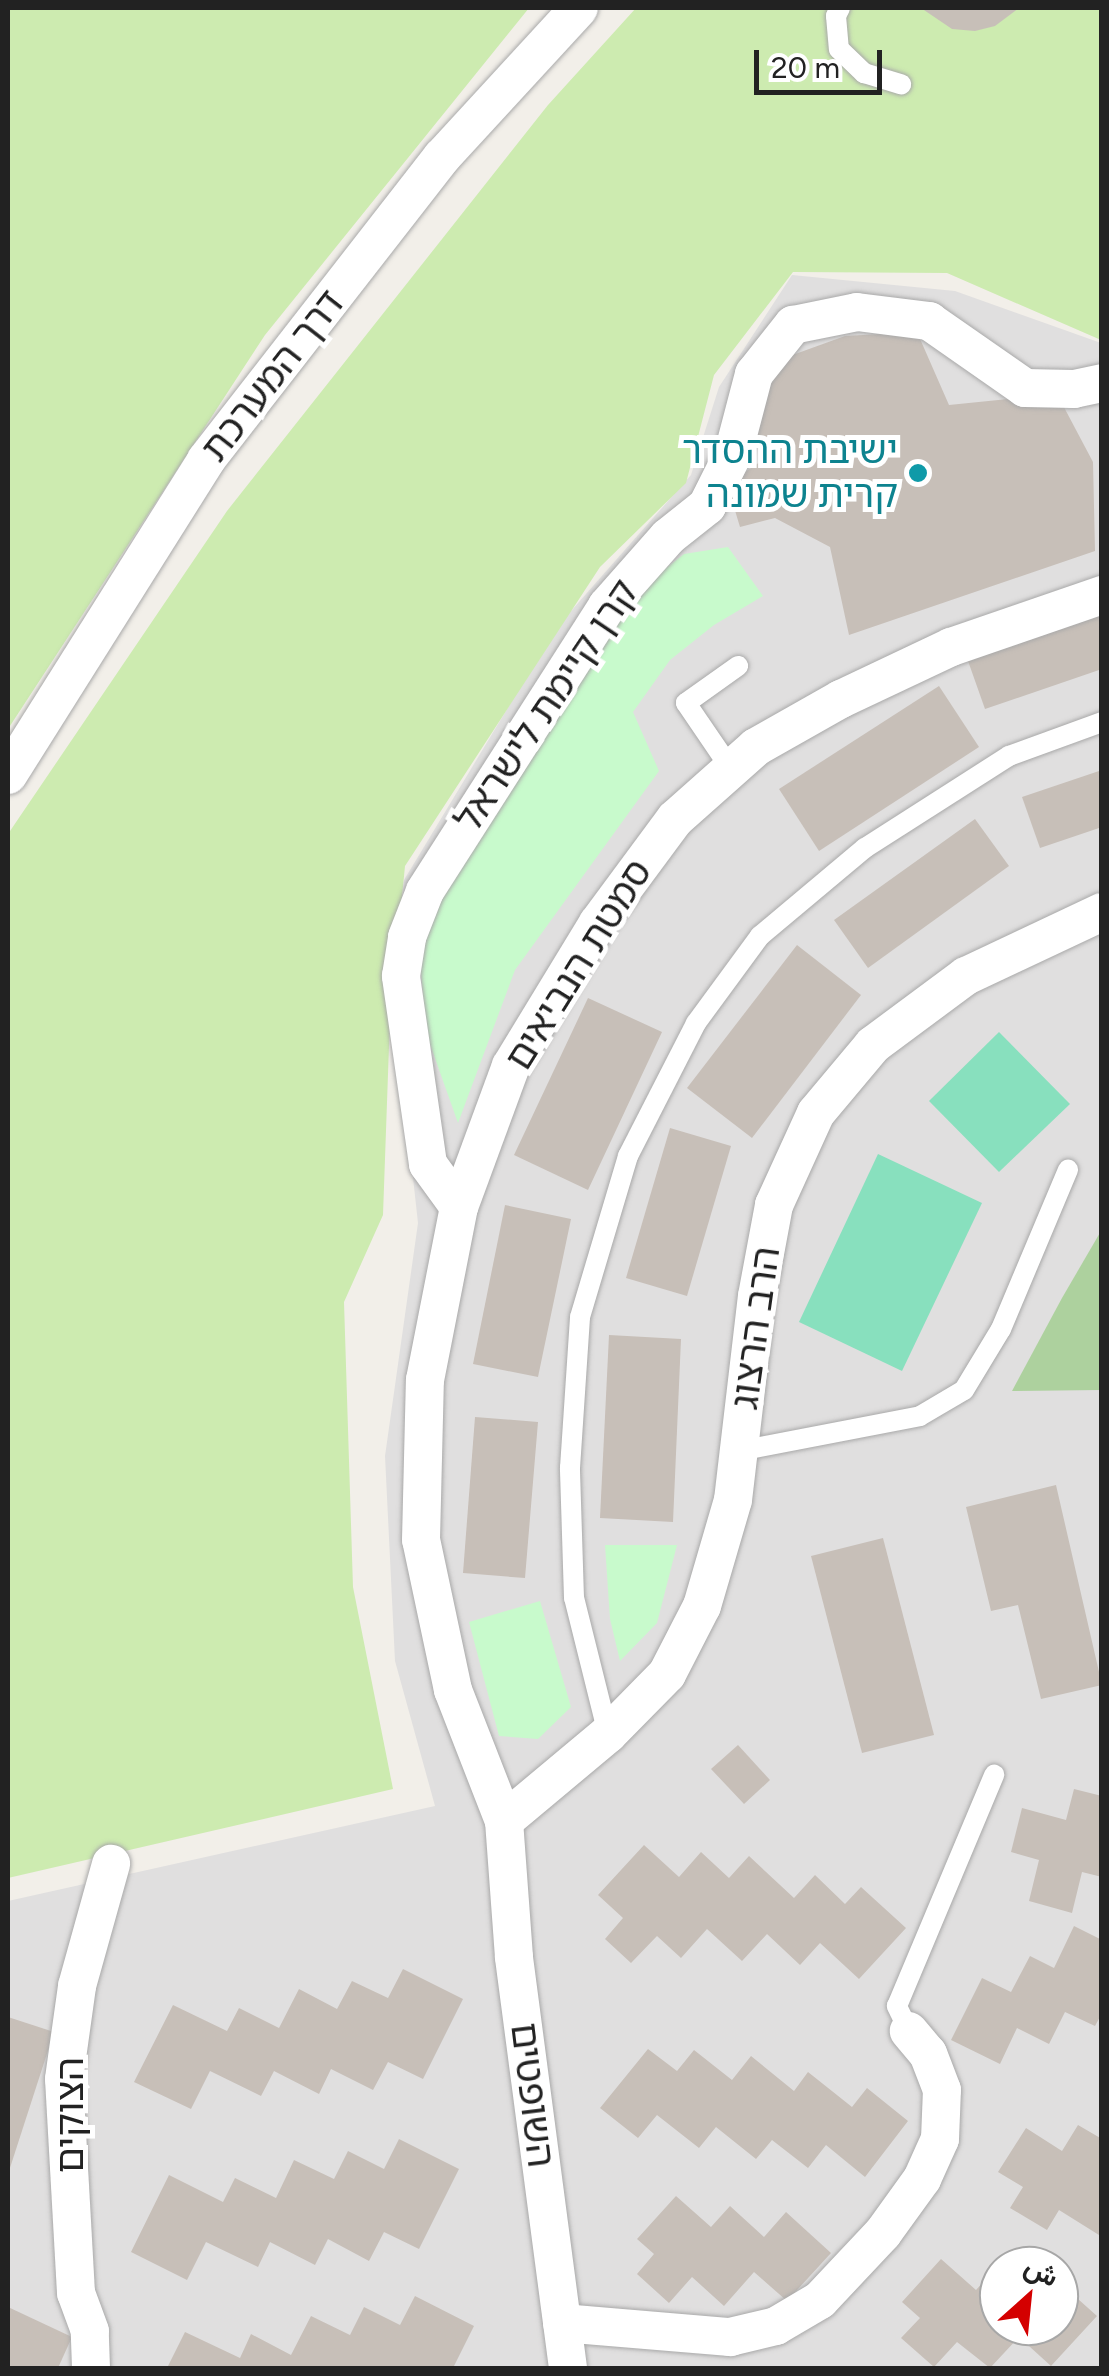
<!DOCTYPE html>
<meta charset="utf-8">
<style>
body{margin:0}
#map{position:relative;width:1109px;height:2376px;overflow:hidden;background:#f2efe9;font-family:Figtree,Vazirmatn,"Noto Sans Hebrew",sans-serif}
div>[style]{position:absolute}
[style*='--x']{left:calc(var(--x)*1px);top:calc(var(--y)*1px);width:calc(var(--w)*1px);rotate:calc(var(--a)*1deg)}
.residential>*{inset:0;background:#e0dfdf}
.grass>*{inset:0;background:#cdebb0}
.forest>*{inset:0;background:#add19e}
.park>*{inset:0;background:#c8facc}
.pitch>*{inset:0;background:#88e0be}
.building>*{inset:0;background:#c7bfb8}
.roads{filter:drop-shadow(0 0 2px #a9a9a9) drop-shadow(0 0 2px #a9a9a9)}
.lane>*{height:20px;margin:-10px;padding:0 10px;transform-origin:10px;border-radius:10px;background:#fff}
.street>*{height:38px;margin:-19px;padding:0 19px;transform-origin:19px;border-radius:19px;background:#fff}
.dots>*{width:28px;height:28px;translate:-50% -50%;box-sizing:border-box;border:5px solid #fff;border-radius:50%}
span{translate:-50% -50%;white-space:nowrap;text-align:center;line-height:1.15;-webkit-text-stroke:10px #fff;paint-order:stroke}
.street-label{font-size:38px;color:#222}
.culture-label{font-size:38px;color:#0d838f}
.right{translate:-100% -50%;text-align:right}
.frame{position:absolute;inset:0;border:10px solid #222;pointer-events:none}
.north{position:absolute;left:979px;top:2246px;width:100px;height:100px;box-sizing:border-box;background:#fff;border:2px solid #a7a7a7;border-radius:50%;rotate:27deg;font-size:28px;font-weight:700;line-height:40px;text-align:center;color:#222}
.north::after{content:'';display:block;margin:auto;width:35px;height:45px;background:#d40000;clip-path:polygon(50% 0,100% 100%,50% 72%,0 100%)}
.scale{position:absolute;left:754px;top:50px;width:128px;height:45px;box-sizing:border-box;border:5px solid #222;border-top:0;padding-left:12px;font-size:30px;line-height:35px;white-space:nowrap;color:#222;-webkit-text-stroke:8px #fff;paint-order:stroke}
</style>
<div id="map">
<div class="residential">
<div style="clip-path:polygon(evenodd,792px 275px,955px 291px,1101px 343px,1101px 2368px,8px 2368px,8px 1901px,435px 1806px,395px 1661px,385px 1456px,418px 1223px,392px 987px,404px 880px,556px 628px,691px 475px,719px 387px,792px 275px,999px 2266px,1059px 2266px,1059px 2326px,999px 2326px,999px 2266px)"></div>
</div>
<div class="grass">
<div style="clip-path:polygon(8px 8px,529px 8px,265px 335px,8px 729px)"></div>
<div style="clip-path:polygon(636px 8px,1101px 8px,1101px 340px,947px 273px,793px 272px,714px 375px,686px 483px,600px 567px,405px 866px,390px 1018px,383px 1215px,344px 1302px,353px 1587px,393px 1789px,8px 1878px,8px 834px,227px 511px,548px 105px)"></div>
</div>
<div class="forest">
<div style="clip-path:polygon(1101px 1231px,1101px 1390px,1012px 1391px,1062px 1298px)"></div>
</div>
<div class="park">
<div style="clip-path:polygon(728px 547px,763px 596px,714px 625px,670px 660px,633px 712px,659px 771px,515px 970px,458px 1123px,426px 1033px,419px 947px,438px 897px,628px 598px,684px 554px)"></div>
<div style="clip-path:polygon(605px 1545px,677px 1545px,657px 1623px,620px 1661px,610px 1619px)"></div>
<div style="clip-path:polygon(540px 1601px,571px 1707px,538px 1739px,499px 1736px,469px 1622px)"></div>
</div>
<div class="pitch">
<div style="clip-path:polygon(999px 1032px,1070px 1104px,999px 1172px,929px 1101px)"></div>
<div style="clip-path:polygon(878px 1154px,982px 1203px,902px 1371px,799px 1322px)"></div>
</div>
<div class="building">
<div style="clip-path:polygon(921px 8px,1019px 8px,995px 26px,975px 31px,952px 29px)"></div>
<div style="clip-path:polygon(917px 332px,949px 405px,1057px 394px,1093px 462px,1095px 551px,849px 635px,830px 547px,775px 518px,740px 527px,727px 484px,760px 462px,755px 394px,787px 357px,845px 336px)"></div>
<div style="clip-path:polygon(1102px 615px,1102px 669px,985px 709px,968px 661px)"></div>
<div style="clip-path:polygon(939px 686px,979px 747px,819px 851px,779px 789px)"></div>
<div style="clip-path:polygon(1102px 770px,1102px 827px,1040px 848px,1022px 797px)"></div>
<div style="clip-path:polygon(975px 819px,1009px 866px,868px 968px,834px 920px)"></div>
<div style="clip-path:polygon(797px 945px,861px 995px,752px 1138px,687px 1088px)"></div>
<div style="clip-path:polygon(588px 998px,662px 1032px,588px 1190px,514px 1155px)"></div>
<div style="clip-path:polygon(670px 1128px,731px 1146px,687px 1296px,626px 1278px)"></div>
<div style="clip-path:polygon(505px 1205px,571px 1219px,538px 1377px,473px 1364px)"></div>
<div style="clip-path:polygon(609px 1335px,681px 1339px,673px 1522px,600px 1518px)"></div>
<div style="clip-path:polygon(475px 1417px,538px 1422px,525px 1578px,463px 1573px)"></div>
<div style="clip-path:polygon(1056px 1485px,1102px 1685px,1041px 1699px,1018px 1605px,991px 1611px,966px 1507px)"></div>
<div style="clip-path:polygon(883px 1538px,934px 1735px,862px 1753px,811px 1556px)"></div>
<div style="clip-path:polygon(738px 1745px,770px 1780px,744px 1804px,711px 1769px)"></div>
<div style="clip-path:polygon(1074px 1789px,1102px 1796px,1102px 1877px,1082px 1872px,1072px 1913px,1029px 1901px,1039px 1860px,1011px 1852px,1022px 1808px,1066px 1820px)"></div>
<div style="clip-path:polygon(644px 1845px,679px 1877px,701px 1852px,729px 1878px,749px 1856px,794px 1898px,815px 1875px,845px 1904px,861px 1887px,906px 1928px,859px 1979px,820px 1943px,800px 1965px,767px 1934px,742px 1961px,707px 1929px,681px 1958px,657px 1936px,631px 1963px,605px 1939px,623px 1918px,598px 1895px)"></div>
<div style="clip-path:polygon(1074px 1926px,1102px 1940px,1102px 2013px,1095px 2026px,1065px 2012px,1049px 2044px,1017px 2028px,1000px 2064px,951px 2040px,982px 1978px,1011px 1992px,1030px 1956px,1054px 1968px)"></div>
<div style="clip-path:polygon(403px 1969px,463px 1999px,423px 2079px,388px 2062px,373px 2090px,331px 2069px,319px 2094px,274px 2071px,261px 2096px,210px 2071px,191px 2109px,134px 2082px,173px 2005px,227px 2031px,239px 2008px,279px 2028px,299px 1989px,337px 2009px,352px 1981px,388px 1998px)"></div>
<div style="clip-path:polygon(8px 2017px,54px 2032px,8px 2174px)"></div>
<div style="clip-path:polygon(648px 2049px,677px 2071px,694px 2050px,732px 2080px,751px 2056px,794px 2091px,808px 2072px,852px 2107px,867px 2088px,908px 2121px,865px 2177px,826px 2145px,808px 2168px,772px 2140px,756px 2159px,716px 2127px,699px 2148px,657px 2115px,638px 2138px,600px 2108px)"></div>
<div style="clip-path:polygon(1078px 2125px,1102px 2139px,1099px 2235px,1059px 2210px,1047px 2230px,1010px 2208px,1023px 2187px,998px 2172px,1026px 2128px,1062px 2151px)"></div>
<div style="clip-path:polygon(399px 2139px,459px 2169px,419px 2249px,384px 2232px,369px 2261px,328px 2239px,315px 2265px,270px 2242px,258px 2267px,206px 2242px,187px 2280px,131px 2252px,169px 2175px,223px 2202px,235px 2178px,276px 2198px,294px 2160px,334px 2179px,348px 2151px,384px 2169px)"></div>
<div style="clip-path:polygon(676px 2196px,711px 2227px,730px 2206px,764px 2237px,786px 2212px,831px 2253px,787px 2301px,754px 2272px,724px 2306px,692px 2277px,669px 2303px,637px 2274px,654px 2254px,637px 2239px)"></div>
<div style="clip-path:polygon(941px 2259px,976px 2290px,995px 2269px,999px 2273px,999px 2326px,1059px 2326px,1059px 2282px,1097px 2316px,1051px 2366px,1019px 2337px,990px 2368px,957px 2342px,934px 2367px,901px 2338px,920px 2318px,902px 2302px)"></div>
<div style="clip-path:polygon(415px 2296px,474px 2326px,453px 2368px,167px 2368px,185px 2332px,240px 2358px,251px 2334px,291px 2355px,311px 2316px,350px 2335px,364px 2307px,400px 2325px)"></div>
<div style="clip-path:polygon(8px 2307px,72px 2337px,58px 2368px,8px 2368px)"></div>
</div>
<div class="roads">
<div class="lane">
<div style="--x:840;--y:8;--w:9;--a:117"></div>
<div style="--x:836;--y:16;--w:33;--a:85"></div>
<div style="--x:839;--y:49;--w:35;--a:44"></div>
<div style="--x:864;--y:73;--w:39;--a:17"></div>
<div style="--x:731;--y:769;--w:80;--a:-124.3"></div>
<div style="--x:686;--y:703;--w:64;--a:-35.4"></div>
<div style="--x:739;--y:1451;--w:184;--a:-10.9"></div>
<div style="--x:920;--y:1416;--w:51;--a:-30.6"></div>
<div style="--x:964;--y:1390;--w:71;--a:-58.8"></div>
<div style="--x:1001;--y:1329;--w:173;--a:-67.2"></div>
<div style="--x:608;--y:1734;--w:140;--a:-104"></div>
<div style="--x:574;--y:1598;--w:130;--a:-91.8"></div>
<div style="--x:570;--y:1468;--w:151;--a:-86.2"></div>
<div style="--x:580;--y:1317;--w:168;--a:-73.4"></div>
<div style="--x:628;--y:1156;--w:149;--a:-62.9"></div>
<div style="--x:696;--y:1023;--w:108;--a:-53.7"></div>
<div style="--x:760;--y:936;--w:137;--a:-40"></div>
<div style="--x:865;--y:848;--w:171;--a:-32.6"></div>
<div style="--x:1009;--y:756;--w:99;--a:-20.1"></div>
<div style="--x:909;--y:2031;--w:28;--a:-116"></div>
<div style="--x:897;--y:2006;--w:251;--a:-67.2"></div>
</div>
<div class="street">
<div style="--x:8;--y:775;--w:372;--a:-57.8"></div>
<div style="--x:206;--y:460;--w:384;--a:-52.1"></div>
<div style="--x:442;--y:157;--w:202;--a:-47.4"></div>
<div style="--x:459;--y:1207;--w:53;--a:-125.8"></div>
<div style="--x:428;--y:1164;--w:190;--a:-98.2"></div>
<div style="--x:401;--y:976;--w:39;--a:-81"></div>
<div style="--x:407;--y:937;--w:49;--a:-68.6"></div>
<div style="--x:425;--y:891;--w:338;--a:-57.4"></div>
<div style="--x:607;--y:606;--w:92;--a:-48.5"></div>
<div style="--x:668;--y:537;--w:50;--a:-38.5"></div>
<div style="--x:707;--y:506;--w:58;--a:-63.4"></div>
<div style="--x:733;--y:454;--w:83;--a:-75.3"></div>
<div style="--x:754;--y:374;--w:63;--a:-51.5"></div>
<div style="--x:793;--y:325;--w:65;--a:-11.5"></div>
<div style="--x:857;--y:312;--w:73;--a:7.1"></div>
<div style="--x:929;--y:321;--w:117;--a:34.9"></div>
<div style="--x:1025;--y:388;--w:49;--a:1.2"></div>
<div style="--x:1074;--y:389;--w:29;--a:-12"></div>
<div style="--x:504;--y:1821;--w:136;--a:-39.9"></div>
<div style="--x:608;--y:1734;--w:84;--a:-45.5"></div>
<div style="--x:667;--y:1674;--w:76;--a:-62.8"></div>
<div style="--x:702;--y:1606;--w:110;--a:-73.7"></div>
<div style="--x:733;--y:1500;--w:205;--a:-83.3"></div>
<div style="--x:757;--y:1296;--w:93;--a:-79.4"></div>
<div style="--x:774;--y:1205;--w:101;--a:-65.5"></div>
<div style="--x:816;--y:1113;--w:89;--a:-50"></div>
<div style="--x:873;--y:1045;--w:116;--a:-36.6"></div>
<div style="--x:966;--y:976;--w:150;--a:-25.2"></div>
<div style="--x:562;--y:2323;--w:169;--a:4.8"></div>
<div style="--x:730;--y:2337;--w:47;--a:-13.4"></div>
<div style="--x:776;--y:2326;--w:51;--a:-30.6"></div>
<div style="--x:820;--y:2300;--w:92;--a:-46.8"></div>
<div style="--x:883;--y:2233;--w:67;--a:-54.2"></div>
<div style="--x:922;--y:2179;--w:44;--a:-65.8"></div>
<div style="--x:940;--y:2139;--w:49;--a:-87.7"></div>
<div style="--x:942;--y:2090;--w:39;--a:-111"></div>
<div style="--x:928;--y:2054;--w:30;--a:-130"></div>
<div style="--x:91;--y:2368;--w:37;--a:-92"></div>
<div style="--x:90;--y:2331;--w:40;--a:-110.2"></div>
<div style="--x:76;--y:2293;--w:214;--a:-93.2"></div>
<div style="--x:64;--y:2079;--w:94;--a:-82"></div>
<div style="--x:77;--y:1986;--w:127;--a:-74.4"></div>
<div style="--x:568;--y:2368;--w:415;--a:-97.5"></div>
<div style="--x:514;--y:1957;--w:136;--a:-94.2"></div>
<div style="--x:504;--y:1821;--w:141;--a:-111.3"></div>
<div style="--x:453;--y:1690;--w:153;--a:-102"></div>
<div style="--x:421;--y:1540;--w:160;--a:-88.6"></div>
<div style="--x:425;--y:1380;--w:176;--a:-78.9"></div>
<div style="--x:459;--y:1207;--w:150;--a:-69.8"></div>
<div style="--x:511;--y:1066;--w:167;--a:-58.7"></div>
<div style="--x:598;--y:923;--w:129;--a:-53.5"></div>
<div style="--x:675;--y:819;--w:108;--a:-41.6"></div>
<div style="--x:756;--y:747;--w:98;--a:-29.5"></div>
<div style="--x:841;--y:699;--w:122;--a:-25.3"></div>
<div style="--x:951;--y:647;--w:160;--a:-19"></div>
</div>
</div>
<div class="dots">
<div style="left:918px;top:473px;background:#0f9aa8"></div>
</div>
<div class="street-label">
<span style="left:273px;top:376px;rotate:-52deg">דרך המערכת</span>
<span style="left:547px;top:706px;rotate:-56deg">קרן קיימת לישראל</span>
<span style="left:579px;top:965px;rotate:-58deg">סמטת הנביאים</span>
<span style="left:756px;top:1328px;rotate:-82deg">הרב הרצוג</span>
<span style="left:532px;top:2095px;rotate:83deg">השופטים</span>
<span style="left:71px;top:2115px;rotate:-90deg">הצוקים</span>
</div>
<div class="culture-label">
<span class="right" style="left:898px;top:473px">ישיבת ההסדר<br>קרית שמונה</span>
</div>
<div class="frame"></div>
<div class="north">ش</div>
<div class="scale">20 m</div>
</div>
